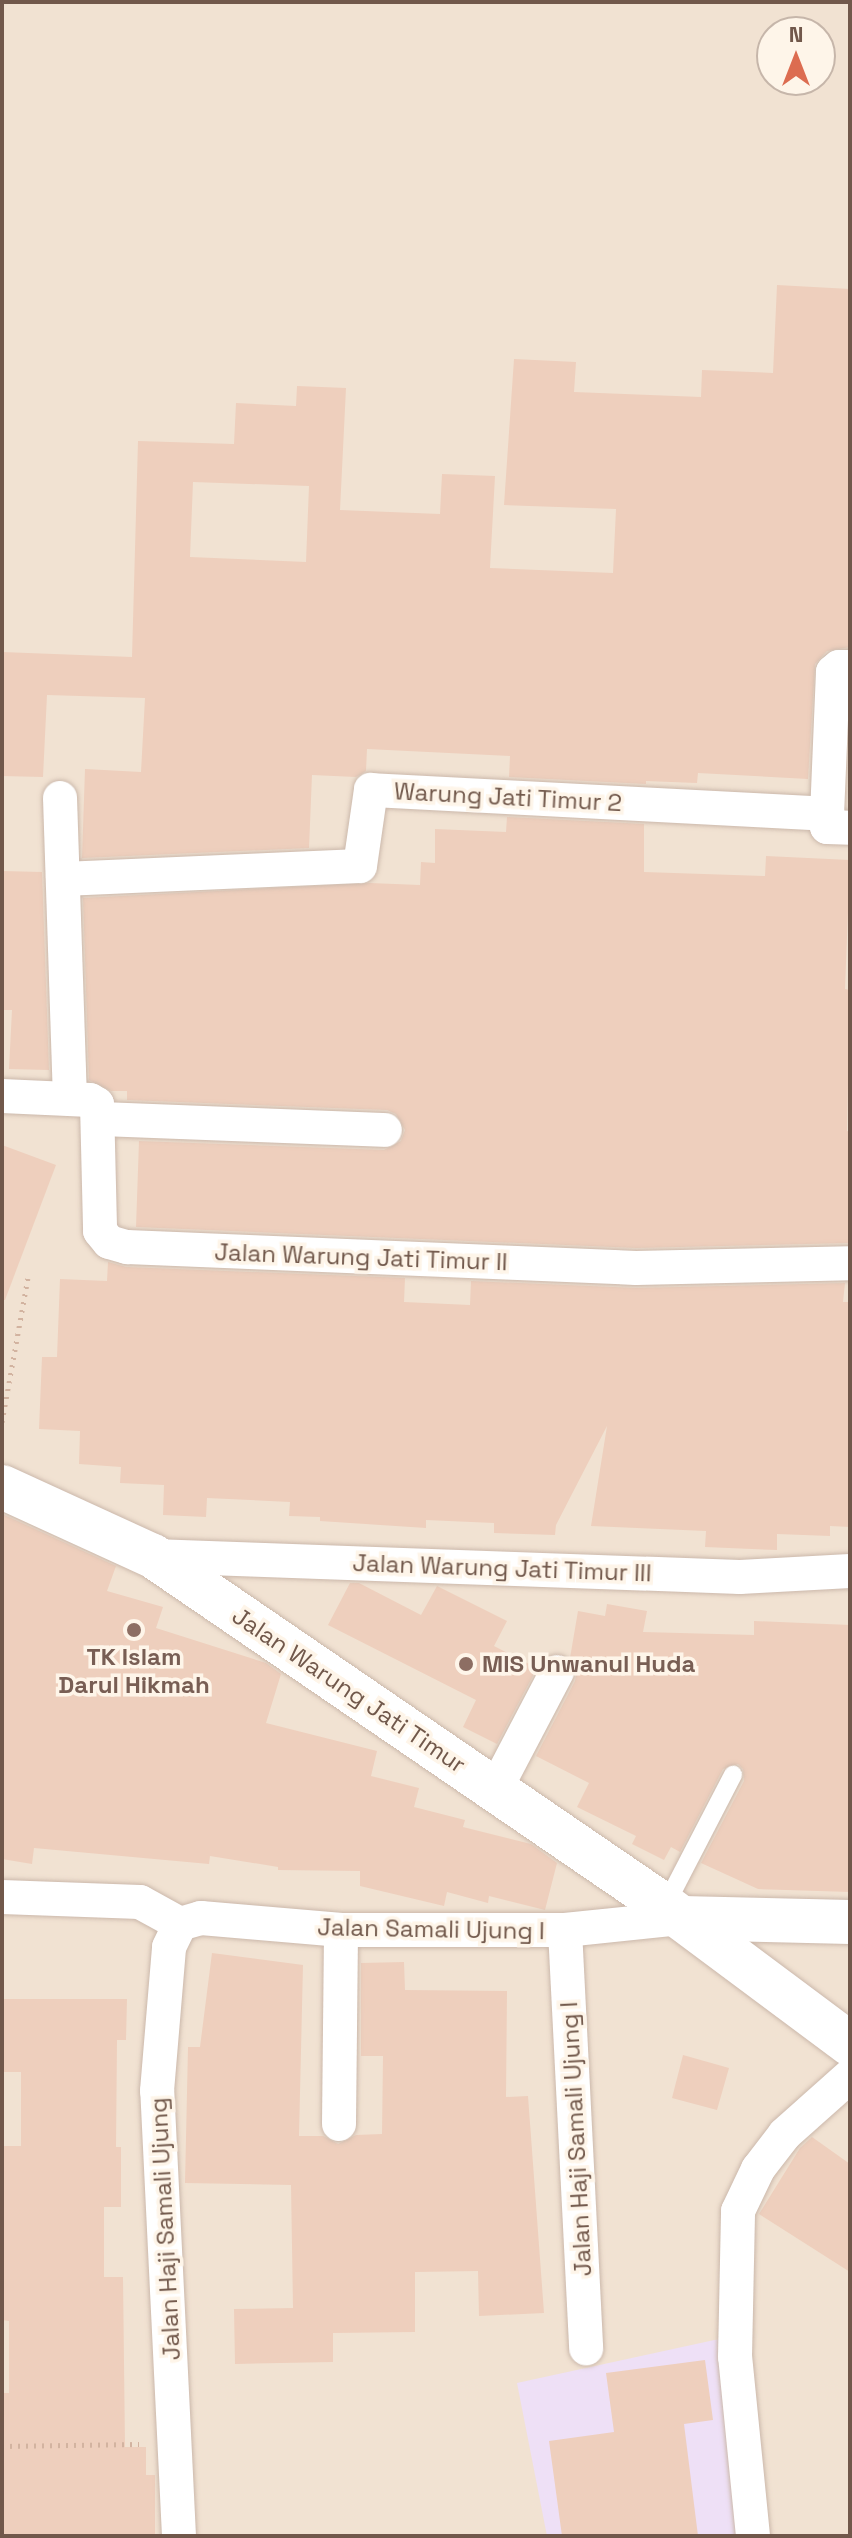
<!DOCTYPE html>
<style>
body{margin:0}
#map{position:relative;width:852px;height:2538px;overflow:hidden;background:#faf1e3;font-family:"Space Grotesk",sans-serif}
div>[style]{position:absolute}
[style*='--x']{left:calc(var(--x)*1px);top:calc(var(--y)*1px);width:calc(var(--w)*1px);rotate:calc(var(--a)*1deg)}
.residential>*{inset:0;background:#f1e2d2}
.education>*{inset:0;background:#eee0f6}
.building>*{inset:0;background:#eecfbd}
.path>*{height:5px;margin-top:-2.5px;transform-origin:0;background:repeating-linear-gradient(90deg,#d2b3a0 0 2px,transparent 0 8px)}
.roads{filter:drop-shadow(0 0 2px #cbb8ab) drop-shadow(0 0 2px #cbb8ab)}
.lane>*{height:18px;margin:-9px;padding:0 9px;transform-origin:9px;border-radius:9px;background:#fff}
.street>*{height:34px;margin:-17px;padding:0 17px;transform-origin:17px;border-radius:17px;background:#fff}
.secondary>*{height:44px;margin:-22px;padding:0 22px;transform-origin:22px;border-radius:22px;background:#fff}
.dots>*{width:22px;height:22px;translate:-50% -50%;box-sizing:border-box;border:4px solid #fef5e9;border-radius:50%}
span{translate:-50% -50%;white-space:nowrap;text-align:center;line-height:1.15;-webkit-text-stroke:7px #fef5e9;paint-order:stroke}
.street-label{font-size:24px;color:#71584b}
.education-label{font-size:24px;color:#785e54;font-weight:700}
.left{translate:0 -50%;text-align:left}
.frame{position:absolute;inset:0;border:4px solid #71584b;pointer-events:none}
.north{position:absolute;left:756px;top:16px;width:80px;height:80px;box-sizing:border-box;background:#fef5e9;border:2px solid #c6b6aa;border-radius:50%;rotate:0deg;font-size:22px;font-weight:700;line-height:32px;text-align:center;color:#71584b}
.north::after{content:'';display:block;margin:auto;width:28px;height:36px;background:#dc6c50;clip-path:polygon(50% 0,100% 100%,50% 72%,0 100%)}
</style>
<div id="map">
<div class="residential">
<div style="clip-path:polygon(evenodd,2px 2px,850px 2px,850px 2536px,2px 2536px,2px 2px,772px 32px,820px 32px,820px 80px,772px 80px,772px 32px)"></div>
</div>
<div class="education">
<div style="clip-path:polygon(719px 2339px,739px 2536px,547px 2536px,517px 2383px)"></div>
</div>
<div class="building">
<div style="clip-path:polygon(evenodd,777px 285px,850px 289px,850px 647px,827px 651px,815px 664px,808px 779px,698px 773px,697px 783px,646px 781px,646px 784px,509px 777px,510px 756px,367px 749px,366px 771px,356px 777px,312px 775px,309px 848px,82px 858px,85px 769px,141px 772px,145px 698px,47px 695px,43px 777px,2px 776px,2px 652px,132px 657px,138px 441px,234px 444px,236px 403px,296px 406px,297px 386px,346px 388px,340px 510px,440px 514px,442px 474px,495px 476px,490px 568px,613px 573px,616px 509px,504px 505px,514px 359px,576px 362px,574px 392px,701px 397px,702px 370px,773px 373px,777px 285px,193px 482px,309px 486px,306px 562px,190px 557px,193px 482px)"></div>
<div style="clip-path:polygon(507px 817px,644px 824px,644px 872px,765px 876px,766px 856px,850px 860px,845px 989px,850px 990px,847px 1131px,850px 1132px,850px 1243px,636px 1248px,136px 1227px,139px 1141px,384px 1150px,401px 1141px,405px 1130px,396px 1114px,387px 1110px,127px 1100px,127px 1091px,111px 1091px,89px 1080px,83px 898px,370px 883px,420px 885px,421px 862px,435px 863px,435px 829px,506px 832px)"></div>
<div style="clip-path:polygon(2px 871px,42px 872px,49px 1070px,9px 1069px,12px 1010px,2px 1010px)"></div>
<div style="clip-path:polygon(2px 1145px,56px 1165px,5px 1300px,2px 1300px)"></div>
<div style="clip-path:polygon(108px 1262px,126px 1267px,405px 1278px,404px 1302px,470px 1305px,471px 1281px,636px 1288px,845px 1283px,843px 1302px,850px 1302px,850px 1527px,830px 1526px,830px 1536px,777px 1534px,777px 1550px,705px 1547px,706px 1531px,591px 1526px,607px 1426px,556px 1525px,555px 1535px,494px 1533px,494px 1523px,426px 1520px,426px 1528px,320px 1521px,320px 1517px,289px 1516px,290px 1502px,207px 1498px,206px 1517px,163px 1515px,164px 1485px,120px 1483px,121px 1467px,79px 1464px,80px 1431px,39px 1429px,42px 1357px,57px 1357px,60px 1279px,107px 1281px)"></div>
<div style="clip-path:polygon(2px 1514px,116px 1566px,107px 1591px,163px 1607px,156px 1628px,266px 1663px,281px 1674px,266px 1723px,377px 1751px,371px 1776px,419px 1788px,414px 1807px,465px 1820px,463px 1827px,531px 1844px,557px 1863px,545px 1910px,489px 1896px,488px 1903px,447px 1892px,444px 1906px,360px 1886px,360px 1871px,278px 1870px,278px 1867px,210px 1856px,209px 1864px,34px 1848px,32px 1864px,2px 1859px)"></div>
<div style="clip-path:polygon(350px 1583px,359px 1583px,421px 1615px,437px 1586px,507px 1621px,494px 1646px,537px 1668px,497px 1744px,463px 1727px,476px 1700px,328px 1625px)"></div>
<div style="clip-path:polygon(607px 1604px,647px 1611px,643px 1632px,754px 1635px,754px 1621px,850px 1625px,850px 1892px,758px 1889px,701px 1863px,744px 1781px,743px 1769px,738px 1764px,723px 1769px,680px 1852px,671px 1847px,664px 1860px,632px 1844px,636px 1836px,577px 1807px,589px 1783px,536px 1756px,575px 1681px,577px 1670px,570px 1658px,578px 1611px,605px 1616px)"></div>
<div style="clip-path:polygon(212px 1953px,303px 1965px,299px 2136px,323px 2136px,338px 2144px,356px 2135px,382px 2134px,383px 2056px,361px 2056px,361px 1963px,404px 1962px,405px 1990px,507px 1991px,506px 2097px,528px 2096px,544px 2313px,479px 2316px,478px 2271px,415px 2272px,415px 2332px,333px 2333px,333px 2362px,235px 2364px,234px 2309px,293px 2308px,291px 2185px,185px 2183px,188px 2047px,200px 2047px)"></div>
<div style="clip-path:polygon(2px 1999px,127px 1999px,126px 2040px,117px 2040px,116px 2147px,121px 2147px,121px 2207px,104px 2207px,104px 2277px,123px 2277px,125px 2447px,146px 2447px,146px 2475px,155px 2475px,155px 2536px,2px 2536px,2px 2393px,9px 2393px,9px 2321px,2px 2320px,2px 2146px,21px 2146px,21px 2072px,2px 2072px)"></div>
<div style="clip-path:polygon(683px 2055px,729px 2068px,717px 2110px,672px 2098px)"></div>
<div style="clip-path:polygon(812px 2137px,850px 2164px,850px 2272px,759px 2214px,800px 2148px)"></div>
<div style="clip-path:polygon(705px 2360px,713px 2420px,684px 2424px,698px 2536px,562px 2536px,549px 2441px,614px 2432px,606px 2373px)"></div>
</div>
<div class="path">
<div style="--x:2;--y:1422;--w:146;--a:-79.8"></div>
<div style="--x:2;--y:2446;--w:137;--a:-0.8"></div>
</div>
<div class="roads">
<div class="lane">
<div style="--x:665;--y:1906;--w:148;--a:-62.6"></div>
</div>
<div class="street">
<div style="--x:850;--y:667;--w:11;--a:180"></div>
<div style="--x:839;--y:667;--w:8;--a:140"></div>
<div style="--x:833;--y:672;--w:142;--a:92.4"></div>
<div style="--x:827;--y:814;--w:13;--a:90"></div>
<div style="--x:827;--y:827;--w:23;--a:2"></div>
<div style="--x:60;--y:798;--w:301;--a:88.1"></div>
<div style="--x:63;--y:879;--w:297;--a:-2.5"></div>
<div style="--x:360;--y:866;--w:77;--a:-81.8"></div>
<div style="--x:371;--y:790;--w:457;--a:3"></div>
<div style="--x:2;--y:1096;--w:88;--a:2.6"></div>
<div style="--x:90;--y:1100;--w:8;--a:30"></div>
<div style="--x:97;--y:1104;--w:127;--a:88.6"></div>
<div style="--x:100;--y:1231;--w:14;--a:51"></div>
<div style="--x:109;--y:1242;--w:19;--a:16"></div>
<div style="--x:127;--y:1247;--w:509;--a:2.36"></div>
<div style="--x:636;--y:1268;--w:214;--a:-1.3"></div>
<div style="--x:99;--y:1119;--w:286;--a:2.2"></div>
<div style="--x:153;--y:1556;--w:587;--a:2.05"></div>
<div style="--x:740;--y:1577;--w:110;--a:-3.1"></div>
<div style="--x:495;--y:1790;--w:133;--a:-62.3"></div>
<div style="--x:2;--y:1897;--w:138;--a:2.1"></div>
<div style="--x:140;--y:1902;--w:46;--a:28.8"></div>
<div style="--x:180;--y:1924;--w:22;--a:-16"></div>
<div style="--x:201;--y:1918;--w:141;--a:4.9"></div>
<div style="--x:341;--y:1930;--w:224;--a:0"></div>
<div style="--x:565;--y:1930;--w:118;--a:-5.9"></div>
<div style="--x:565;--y:1930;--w:419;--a:87.1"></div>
<div style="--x:339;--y:2124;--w:194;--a:-89.4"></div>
<div style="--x:179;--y:2536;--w:446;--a:-92.8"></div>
<div style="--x:157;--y:2091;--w:144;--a:-85.2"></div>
<div style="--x:169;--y:1947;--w:25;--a:-64"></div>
<div style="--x:753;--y:2536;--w:180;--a:-95.7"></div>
<div style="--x:735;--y:2357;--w:146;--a:-88.8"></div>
<div style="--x:738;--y:2211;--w:47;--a:-64.5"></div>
<div style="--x:758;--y:2169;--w:44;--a:-52.4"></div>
<div style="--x:785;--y:2134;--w:87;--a:-41.7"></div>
</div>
<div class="secondary">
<div style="--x:2;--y:1487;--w:166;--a:24.6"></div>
<div style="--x:153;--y:1556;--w:620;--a:34.36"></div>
<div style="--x:665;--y:1906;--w:231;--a:36.7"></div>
<div style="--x:682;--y:1918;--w:168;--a:1.4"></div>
</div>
</div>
<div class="dots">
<div style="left:134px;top:1630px;background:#8d6e63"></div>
<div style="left:466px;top:1664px;background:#8d6e63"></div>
</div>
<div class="street-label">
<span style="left:508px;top:797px;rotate:3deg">Warung Jati Timur 2</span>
<span style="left:361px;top:1257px;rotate:2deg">Jalan Warung Jati Timur II</span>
<span style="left:502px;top:1568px;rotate:2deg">Jalan Warung Jati Timur III</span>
<span style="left:349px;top:1690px;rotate:34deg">Jalan Warung Jati Timur</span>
<span style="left:431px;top:1929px;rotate:1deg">Jalan Samali Ujung I</span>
<span style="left:576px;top:2139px;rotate:-93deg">Jalan Haji Samali Ujung I</span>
<span style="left:165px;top:2229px;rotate:-93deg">Jalan Haji Samali Ujung</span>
</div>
<div class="education-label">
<span style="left:134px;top:1671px">TK Islam<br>Darul Hikmah</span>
<span class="left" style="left:482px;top:1664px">MIS Unwanul Huda</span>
</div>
<div class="frame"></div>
<div class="north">N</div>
</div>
